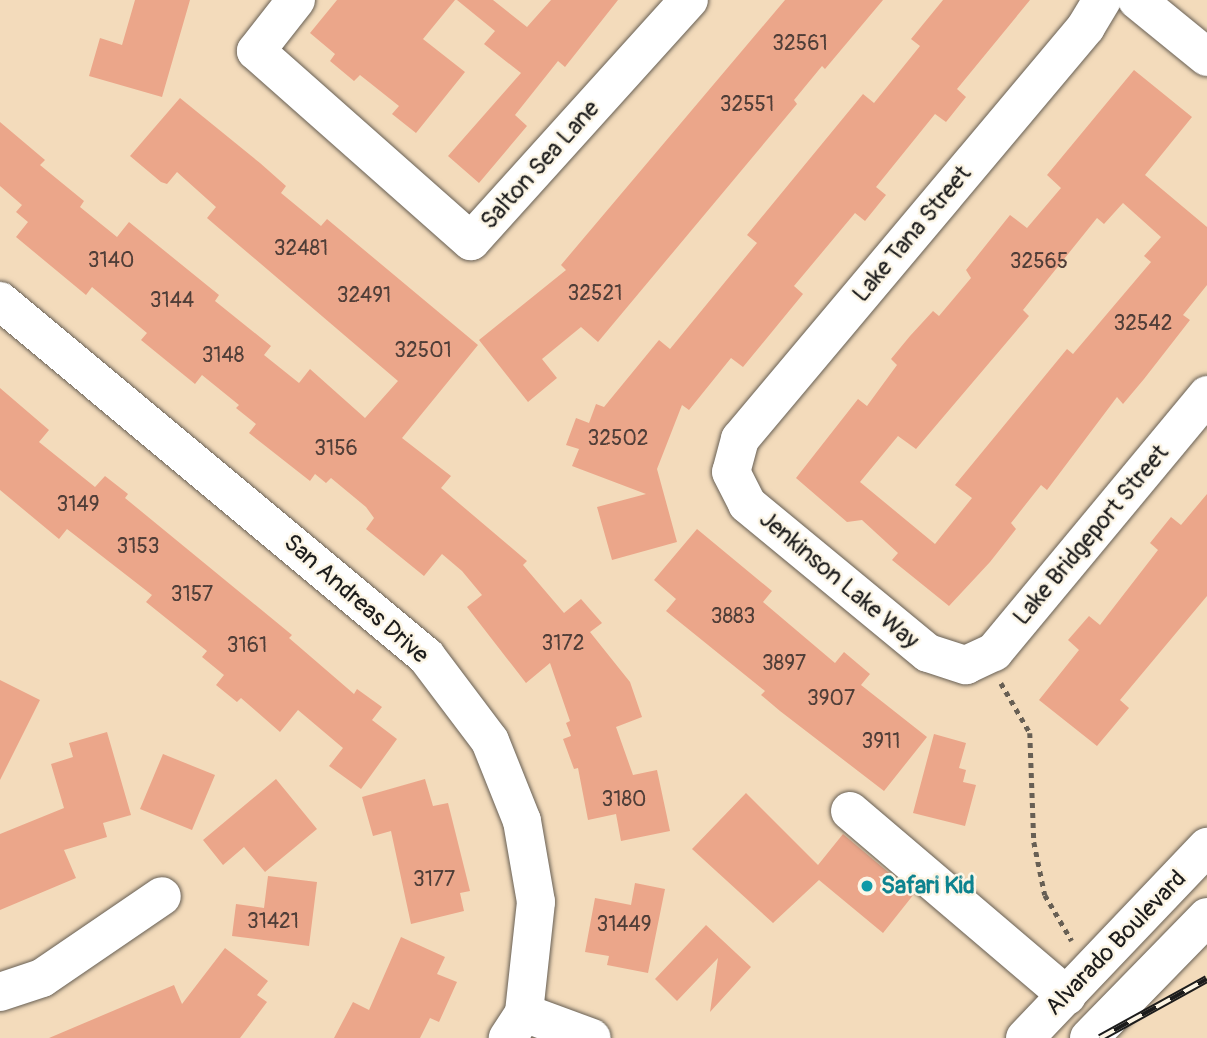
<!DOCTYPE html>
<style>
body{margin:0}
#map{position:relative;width:1207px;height:1038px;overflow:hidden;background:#f3dbbb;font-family:Pangolin,sans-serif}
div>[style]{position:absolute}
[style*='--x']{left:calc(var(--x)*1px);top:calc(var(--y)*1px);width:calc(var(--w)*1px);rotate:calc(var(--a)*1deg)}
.building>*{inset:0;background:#eba68a}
.path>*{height:4.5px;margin-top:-2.25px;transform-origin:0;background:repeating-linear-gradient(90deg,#675f54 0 5px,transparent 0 10px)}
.roads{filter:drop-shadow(0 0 2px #675f54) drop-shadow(0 0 2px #675f54)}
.minor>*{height:38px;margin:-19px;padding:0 19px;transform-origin:19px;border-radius:19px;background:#fff}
.major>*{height:38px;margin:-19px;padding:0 19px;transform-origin:19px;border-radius:19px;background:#fff}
.rail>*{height:8px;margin-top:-4px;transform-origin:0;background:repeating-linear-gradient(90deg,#fcf5e5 0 16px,#1c1c1c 0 32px);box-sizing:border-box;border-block:2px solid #1c1c1c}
.dots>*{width:19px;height:19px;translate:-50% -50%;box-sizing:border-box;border:4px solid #fcf5e5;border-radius:50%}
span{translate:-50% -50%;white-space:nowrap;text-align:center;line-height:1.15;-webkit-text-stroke:5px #fcf5e5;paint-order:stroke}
.number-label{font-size:21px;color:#503e38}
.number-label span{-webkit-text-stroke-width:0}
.street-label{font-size:24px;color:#1c1c1c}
.culture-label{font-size:24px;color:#0d838f;font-weight:700}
.left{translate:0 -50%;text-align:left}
</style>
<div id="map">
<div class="building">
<div style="clip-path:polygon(135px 0,190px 0,162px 97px,89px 76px,100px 38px,122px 45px)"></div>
<div style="clip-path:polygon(337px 0,455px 0,423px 39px,465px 72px,416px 133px,392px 114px,399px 106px,360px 75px,354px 81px,330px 61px,335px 54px,310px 33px)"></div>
<div style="clip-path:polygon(457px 0,493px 0,527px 27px,551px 0,618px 0,565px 67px,558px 61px,515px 115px,527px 126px,479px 183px,448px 156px,521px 73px,484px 44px,495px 31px)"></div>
<div style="clip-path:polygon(785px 0,883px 0,825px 69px,822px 66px,794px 100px,797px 104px,598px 342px,581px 327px,542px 359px,557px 378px,528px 402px,479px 340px,566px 270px,561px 265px)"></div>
<div style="clip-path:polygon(943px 0,1030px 0,957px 89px,966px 97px,946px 122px,935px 114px,876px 187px,886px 195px,865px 221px,855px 213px,794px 286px,803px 294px,743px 367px,731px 358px,689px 410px,682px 405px,657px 469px,677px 542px,612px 560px,597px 507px,646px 494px,572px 466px,579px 449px,566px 445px,576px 418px,589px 423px,596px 404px,604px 407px,659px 340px,670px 349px,757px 243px,747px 235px,863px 94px,874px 103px,920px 46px,911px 39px)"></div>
<div style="clip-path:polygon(evenodd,1134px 70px,1192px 117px,1145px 175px,1207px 227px,1207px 285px,1183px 315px,1190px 320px,1144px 379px,1123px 404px,1117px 397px,1047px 490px,1041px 485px,1011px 523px,1016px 529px,990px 562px,949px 606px,892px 560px,898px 553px,862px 520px,847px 522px,796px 478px,858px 399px,867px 406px,897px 365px,891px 359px,910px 336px,933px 311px,939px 316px,971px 278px,966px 270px,1010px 215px,1027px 228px,1061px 188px,1047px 175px,1134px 70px,1123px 203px,1161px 237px,1144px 256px,1151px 262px,1073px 354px,1067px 349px,955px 485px,972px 498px,935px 544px,860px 482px,898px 436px,916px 449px,1029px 316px,1023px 310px,1097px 218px,1104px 224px,1123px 203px)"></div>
<div style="clip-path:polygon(180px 98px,260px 163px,286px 186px,281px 193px,321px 226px,327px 219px,478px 345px,402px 438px,451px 476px,441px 488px,527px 561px,523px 565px,564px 613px,581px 599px,602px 623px,590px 632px,630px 682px,642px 717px,616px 727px,633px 775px,657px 770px,670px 831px,621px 841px,616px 814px,588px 820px,578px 768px,574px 769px,563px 739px,571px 736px,566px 723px,570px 721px,550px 663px,526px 683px,467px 607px,482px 595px,462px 571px,442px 554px,424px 576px,366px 529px,374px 518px,366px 507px,331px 478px,326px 483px,315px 474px,310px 481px,249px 433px,256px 424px,236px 408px,239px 405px,202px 375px,195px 384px,141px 340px,147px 333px,92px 287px,86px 295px,16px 237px,28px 222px,16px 212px,22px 205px,0 186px,0 122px,45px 160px,40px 165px,84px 201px,80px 207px,117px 237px,129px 222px,219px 295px,215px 301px,271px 346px,264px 355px,299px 383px,310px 369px,365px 418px,398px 381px,207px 218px,216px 207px,177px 172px,167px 184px,161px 182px,130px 156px)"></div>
<div style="clip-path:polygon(0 388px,49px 430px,39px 442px,95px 487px,105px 476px,128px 494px,125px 498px,292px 635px,289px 638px,354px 694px,357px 689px,382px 707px,372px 720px,397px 739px,361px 789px,329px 766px,343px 748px,298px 710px,280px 732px,241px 698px,237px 702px,216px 685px,224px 675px,202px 657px,207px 651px,146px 602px,152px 595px,67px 529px,59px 539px,0 490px)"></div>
<div style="clip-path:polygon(1207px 494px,1207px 596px,1120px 700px,1129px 708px,1097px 746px,1039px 700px,1079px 650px,1068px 640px,1089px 616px,1100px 625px,1158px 550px,1150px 543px,1171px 517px,1181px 525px)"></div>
<div style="clip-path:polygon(697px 529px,772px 591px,763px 602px,835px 663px,844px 652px,870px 674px,861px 685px,927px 737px,884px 791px,780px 711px,761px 695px,765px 691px,666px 611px,676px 599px,654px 580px)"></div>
<div style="clip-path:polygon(0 680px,40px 700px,0 780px)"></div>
<div style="clip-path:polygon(107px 732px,131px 815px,103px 823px,107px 837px,64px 850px,76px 878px,0 910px,0 834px,64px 808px,51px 764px,73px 757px,69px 743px)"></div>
<div style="clip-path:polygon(934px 734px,966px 743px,959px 768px,966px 770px,963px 782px,976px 785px,965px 826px,913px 813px)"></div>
<div style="clip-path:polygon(163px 754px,215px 775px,192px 830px,140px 809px)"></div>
<div style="clip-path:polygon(276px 779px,317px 829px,265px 872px,244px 847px,223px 865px,203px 840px)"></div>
<div style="clip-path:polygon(425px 779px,433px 806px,448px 803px,470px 891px,460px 893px,464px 911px,411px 924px,391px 831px,373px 836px,362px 797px)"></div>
<div style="clip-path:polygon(746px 793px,818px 865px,843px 834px,914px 894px,883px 933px,819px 880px,773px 923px,692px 849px)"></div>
<div style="clip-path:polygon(268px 876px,317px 882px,309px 946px,232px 936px,236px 904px,264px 908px)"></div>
<div style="clip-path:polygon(635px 883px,665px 889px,648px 973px,607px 965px,609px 956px,585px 952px,595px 898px,631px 905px)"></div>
<div style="clip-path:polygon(706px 925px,751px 967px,710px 1012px,718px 958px,677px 1001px,655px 979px)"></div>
<div style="clip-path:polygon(401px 937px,445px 957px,437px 974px,457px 982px,439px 1022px,430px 1018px,420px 1038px,334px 1038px,353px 1002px,369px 1010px)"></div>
<div style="clip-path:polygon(225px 948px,268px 981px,257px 995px,267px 1002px,240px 1038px,49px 1038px,174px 985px,182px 1004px)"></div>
</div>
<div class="path">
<div style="--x:1001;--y:683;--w:58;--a:59.9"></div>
<div style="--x:1030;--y:733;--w:109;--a:87.9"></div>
<div style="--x:1034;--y:842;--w:54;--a:78.3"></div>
<div style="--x:1045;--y:895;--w:53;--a:59.6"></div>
</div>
<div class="roads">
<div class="minor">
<div style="--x:296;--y:0;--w:65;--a:128.1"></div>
<div style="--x:256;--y:51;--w:287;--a:41.5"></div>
<div style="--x:471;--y:241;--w:325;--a:-47.9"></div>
<div style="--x:1102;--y:0;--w:31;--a:121"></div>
<div style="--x:1086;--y:27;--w:538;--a:130.02"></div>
<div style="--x:740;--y:439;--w:34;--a:105"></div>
<div style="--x:731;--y:472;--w:36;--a:63"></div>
<div style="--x:747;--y:504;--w:234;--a:39.5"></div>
<div style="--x:928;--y:653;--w:40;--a:18"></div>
<div style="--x:966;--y:665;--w:31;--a:-25"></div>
<div style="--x:994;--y:652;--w:334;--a:-50.3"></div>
<div style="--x:1137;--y:0;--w:90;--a:39.2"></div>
<div style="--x:0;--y:301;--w:555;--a:39.81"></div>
<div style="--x:426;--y:656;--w:106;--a:53"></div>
<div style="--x:490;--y:741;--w:86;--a:68.2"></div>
<div style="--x:522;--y:821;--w:82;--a:80.2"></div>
<div style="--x:536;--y:902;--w:112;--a:96.2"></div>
<div style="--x:524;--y:1013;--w:30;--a:123"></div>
<div style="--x:850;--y:811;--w:285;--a:40.4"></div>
<div style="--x:0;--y:992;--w:44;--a:-18.4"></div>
<div style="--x:42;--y:978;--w:145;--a:-34.3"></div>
<div style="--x:524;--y:1013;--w:72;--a:20.2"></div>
</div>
<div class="major">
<div style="--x:1025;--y:1038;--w:264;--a:-46.4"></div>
<div style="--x:1089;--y:1038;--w:169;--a:-45.7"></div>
</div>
</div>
<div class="rail">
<div style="--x:1100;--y:1038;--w:122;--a:-28.9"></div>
</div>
<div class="dots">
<div style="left:867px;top:886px;background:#0f9aa8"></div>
</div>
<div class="number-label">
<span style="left:800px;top:44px">32561</span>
<span style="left:747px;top:105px">32551</span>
<span style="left:301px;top:249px">32481</span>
<span style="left:111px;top:261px">3140</span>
<span style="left:1039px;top:262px">32565</span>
<span style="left:595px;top:294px">32521</span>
<span style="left:364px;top:296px">32491</span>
<span style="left:172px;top:301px">3144</span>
<span style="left:1143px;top:324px">32542</span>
<span style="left:423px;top:351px">32501</span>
<span style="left:223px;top:356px">3148</span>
<span style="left:618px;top:439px">32502</span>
<span style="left:336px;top:449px">3156</span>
<span style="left:78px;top:505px">3149</span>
<span style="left:138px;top:547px">3153</span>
<span style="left:192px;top:595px">3157</span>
<span style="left:733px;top:617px">3883</span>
<span style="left:563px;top:644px">3172</span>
<span style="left:247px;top:646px">3161</span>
<span style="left:784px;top:664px">3897</span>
<span style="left:831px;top:699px">3907</span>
<span style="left:881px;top:742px">3911</span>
<span style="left:624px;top:800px">3180</span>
<span style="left:434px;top:880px">3177</span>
<span style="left:273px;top:922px">31421</span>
<span style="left:624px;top:925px">31449</span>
</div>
<div class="street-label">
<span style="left:540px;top:165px;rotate:-48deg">Salton Sea Lane</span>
<span style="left:912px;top:234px;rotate:-50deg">Lake Tana Street</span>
<span style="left:1091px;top:535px;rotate:-50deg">Lake Bridgeport Street</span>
<span style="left:839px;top:580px;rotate:40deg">Jenkinson Lake Way</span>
<span style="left:356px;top:599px;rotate:41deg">San Andreas Drive</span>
<span style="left:1116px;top:943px;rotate:-46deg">Alvarado Boulevard</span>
</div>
<div class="culture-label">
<span class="left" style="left:881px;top:886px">Safari Kid</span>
</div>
</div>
